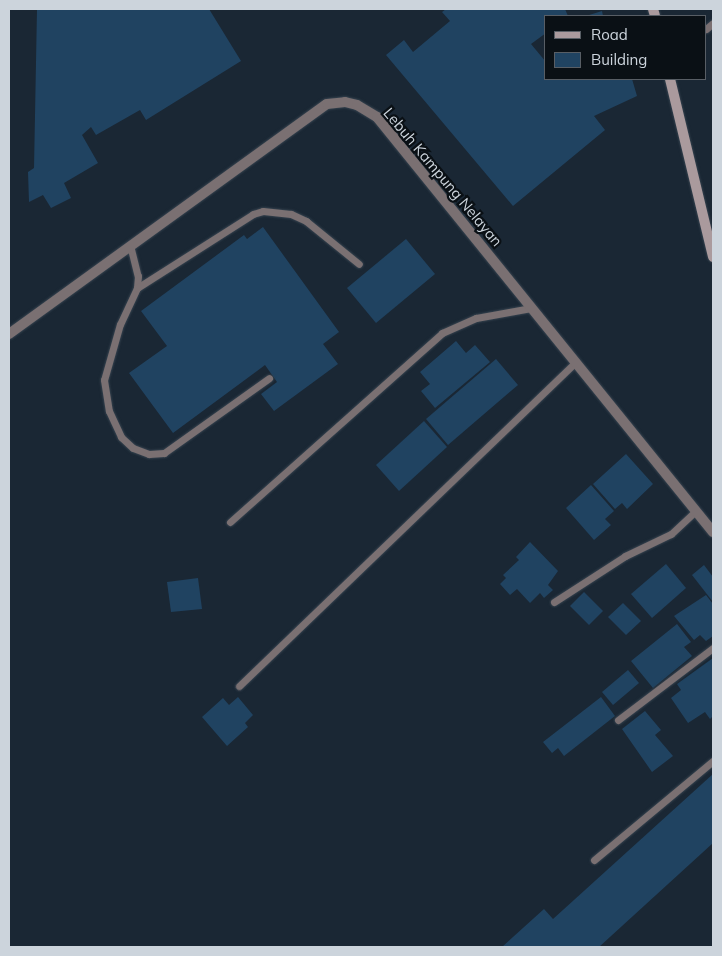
<!DOCTYPE html>
<style>
body{margin:0}
#map{position:relative;width:722px;height:956px;overflow:hidden;background:#1a2734;font-family:Mulish,sans-serif}
div>[style]{position:absolute}
[style*='--x']{left:calc(var(--x)*1px);top:calc(var(--y)*1px);width:calc(var(--w)*1px);rotate:calc(var(--a)*1deg)}
.building>*{inset:0;background:#204361}
.roads{filter:drop-shadow(0 0 1px #36434f) drop-shadow(0 0 1px #36434f)}
.lane>*{height:7px;margin:-3.5px;padding:0 3.5px;transform-origin:3.5px;border-radius:3.5px;background:#7a7072}
.street>*{height:10px;margin:-5px;padding:0 5px;transform-origin:5px;border-radius:5px;background:#7a7072}
.secondary>*{height:10px;margin:-5px;padding:0 5px;transform-origin:5px;border-radius:5px;background:#aa9a9d}
span{translate:-50% -50%;white-space:nowrap;text-align:center;line-height:1.15;-webkit-text-stroke:4.5px #0a1015;paint-order:stroke}
.street-label{font-size:15px;color:#ccd4dc}
.frame{position:absolute;inset:0;border:10px solid #ccd4dc;pointer-events:none}
.legend{position:absolute;left:544px;top:15px;width:162px;height:65px;box-sizing:border-box;background:#0a1015;border:1px solid #585e65;margin:0;padding:6px 9px;list-style:none;font-size:15px;color:#ccd4dc}
.legend li{display:flex;align-items:center;gap:10px;height:25px}
.legend b{width:25px;border:1px solid #585e65}
</style>
<div id="map">
<div class="building">
<div style="clip-path:polygon(37px 9px,209px 9px,241px 61px,146px 120px,140px 110px,96px 135px,91px 127px,82px 135px,98px 163px,64px 183px,71px 198px,51px 208px,43px 195px,29px 202px,28px 172px,34px 168px)"></div>
<div style="clip-path:polygon(446px 9px,565px 9px,568px 16px,546px 16px,546px 33px,531px 44px,546px 62px,546px 79px,632px 79px,637px 96px,594px 116px,605px 130px,513px 206px,386px 55px,404px 40px,413px 52px,450px 21px,442px 12px)"></div>
<div style="clip-path:polygon(602px 11px,603px 16px,586px 16px)"></div>
<div style="clip-path:polygon(263px 227px,339px 332px,323px 344px,338px 364px,274px 411px,261px 394px,277px 382px,265px 365px,173px 433px,129px 373px,167px 346px,141px 311px,244px 235px,247px 239px)"></div>
<div style="clip-path:polygon(406px 239px,435px 274px,376px 323px,347px 288px)"></div>
<div style="clip-path:polygon(456px 341px,466px 353px,475px 345px,490px 362px,435px 408px,421px 391px,430px 384px,420px 372px)"></div>
<div style="clip-path:polygon(496px 359px,518px 385px,448px 445px,426px 419px)"></div>
<div style="clip-path:polygon(424px 421px,447px 447px,399px 491px,376px 465px)"></div>
<div style="clip-path:polygon(626px 454px,653px 484px,627px 509px,622px 503px,615px 509px,593px 484px)"></div>
<div style="clip-path:polygon(591px 485px,614px 511px,605px 519px,611px 525px,594px 540px,566px 508px)"></div>
<div style="clip-path:polygon(530px 542px,558px 571px,548px 585px,553px 590px,544px 598px,540px 593px,530px 603px,517px 589px,510px 595px,500px 584px,506px 578px,503px 575px,519px 560px,516px 557px)"></div>
<div style="clip-path:polygon(666px 564px,686px 588px,652px 618px,631px 594px)"></div>
<div style="clip-path:polygon(704px 565px,713px 577px,713px 602px,692px 575px)"></div>
<div style="clip-path:polygon(198px 578px,202px 609px,171px 612px,167px 582px)"></div>
<div style="clip-path:polygon(584px 592px,603px 611px,589px 625px,570px 606px)"></div>
<div style="clip-path:polygon(706px 595px,713px 604px,713px 636px,706px 641px,700px 635px,694px 640px,674px 616px)"></div>
<div style="clip-path:polygon(623px 603px,641px 621px,626px 635px,608px 617px)"></div>
<div style="clip-path:polygon(677px 624px,691px 642px,684px 647px,692px 656px,653px 688px,631px 661px)"></div>
<div style="clip-path:polygon(713px 658px,713px 716px,710px 719px,705px 712px,688px 723px,671px 698px,681px 690px,677px 684px)"></div>
<div style="clip-path:polygon(628px 670px,639px 683px,613px 705px,602px 692px)"></div>
<div style="clip-path:polygon(238px 697px,253px 715px,245px 723px,248px 727px,227px 746px,202px 717px,223px 698px,229px 705px)"></div>
<div style="clip-path:polygon(601px 697px,615px 716px,564px 756px,558px 748px,552px 753px,543px 742px)"></div>
<div style="clip-path:polygon(645px 711px,661px 730px,655px 735px,673px 756px,652px 772px,622px 729px)"></div>
<div style="clip-path:polygon(713px 774px,713px 843px,599px 947px,502px 947px,544px 909px,553px 919px)"></div>
</div>
<div class="roads">
<div class="lane">
<div style="--x:706;--y:29;--w:9;--a:-41"></div>
<div style="--x:130;--y:245;--w:32;--a:76"></div>
<div style="--x:138;--y:276;--w:12;--a:95"></div>
<div style="--x:137;--y:288;--w:40;--a:115"></div>
<div style="--x:120;--y:324;--w:58;--a:105.9"></div>
<div style="--x:104;--y:380;--w:31;--a:81"></div>
<div style="--x:109;--y:411;--w:29;--a:65"></div>
<div style="--x:121;--y:437;--w:16;--a:43"></div>
<div style="--x:133;--y:448;--w:17;--a:21"></div>
<div style="--x:149;--y:454;--w:15;--a:-4"></div>
<div style="--x:164;--y:453;--w:129;--a:-35.5"></div>
<div style="--x:137;--y:288;--w:138;--a:-32.5"></div>
<div style="--x:253;--y:214;--w:10;--a:-17"></div>
<div style="--x:263;--y:211;--w:28;--a:6"></div>
<div style="--x:291;--y:214;--w:17;--a:25"></div>
<div style="--x:306;--y:221;--w:68;--a:39.1"></div>
<div style="--x:230;--y:522;--w:284;--a:-41.7"></div>
<div style="--x:442;--y:333;--w:37;--a:-24"></div>
<div style="--x:476;--y:318;--w:56;--a:-10.3"></div>
<div style="--x:554;--y:602;--w:85;--a:-32.9"></div>
<div style="--x:625;--y:556;--w:51;--a:-25.6"></div>
<div style="--x:671;--y:534;--w:34;--a:-43"></div>
<div style="--x:239;--y:686;--w:467;--a:-43.9"></div>
<div style="--x:618;--y:720;--w:119;--a:-37.2"></div>
<div style="--x:594;--y:860;--w:155;--a:-39.8"></div>
</div>
<div class="street">
<div style="--x:9;--y:334;--w:392;--a:-35.9"></div>
<div style="--x:327;--y:104;--w:18;--a:-6"></div>
<div style="--x:345;--y:102;--w:12;--a:14"></div>
<div style="--x:357;--y:105;--w:23;--a:31"></div>
<div style="--x:377;--y:117;--w:534;--a:51.01"></div>
</div>
<div class="secondary">
<div style="--x:653;--y:9;--w:7;--a:74"></div>
<div style="--x:670;--y:79;--w:183;--a:76.4"></div>
</div>
</div>
<div class="street-label">
<span style="left:443px;top:177px;rotate:50deg">Lebuh Kampung Nelayan</span>
</div>
<div class="frame"></div>
<ul class="legend">
<li><b style="height:6px;background:#aa9a9d"></b>Road</li>
<li><b style="height:14px;background:#204361"></b>Building</li>
</ul>
</div>
